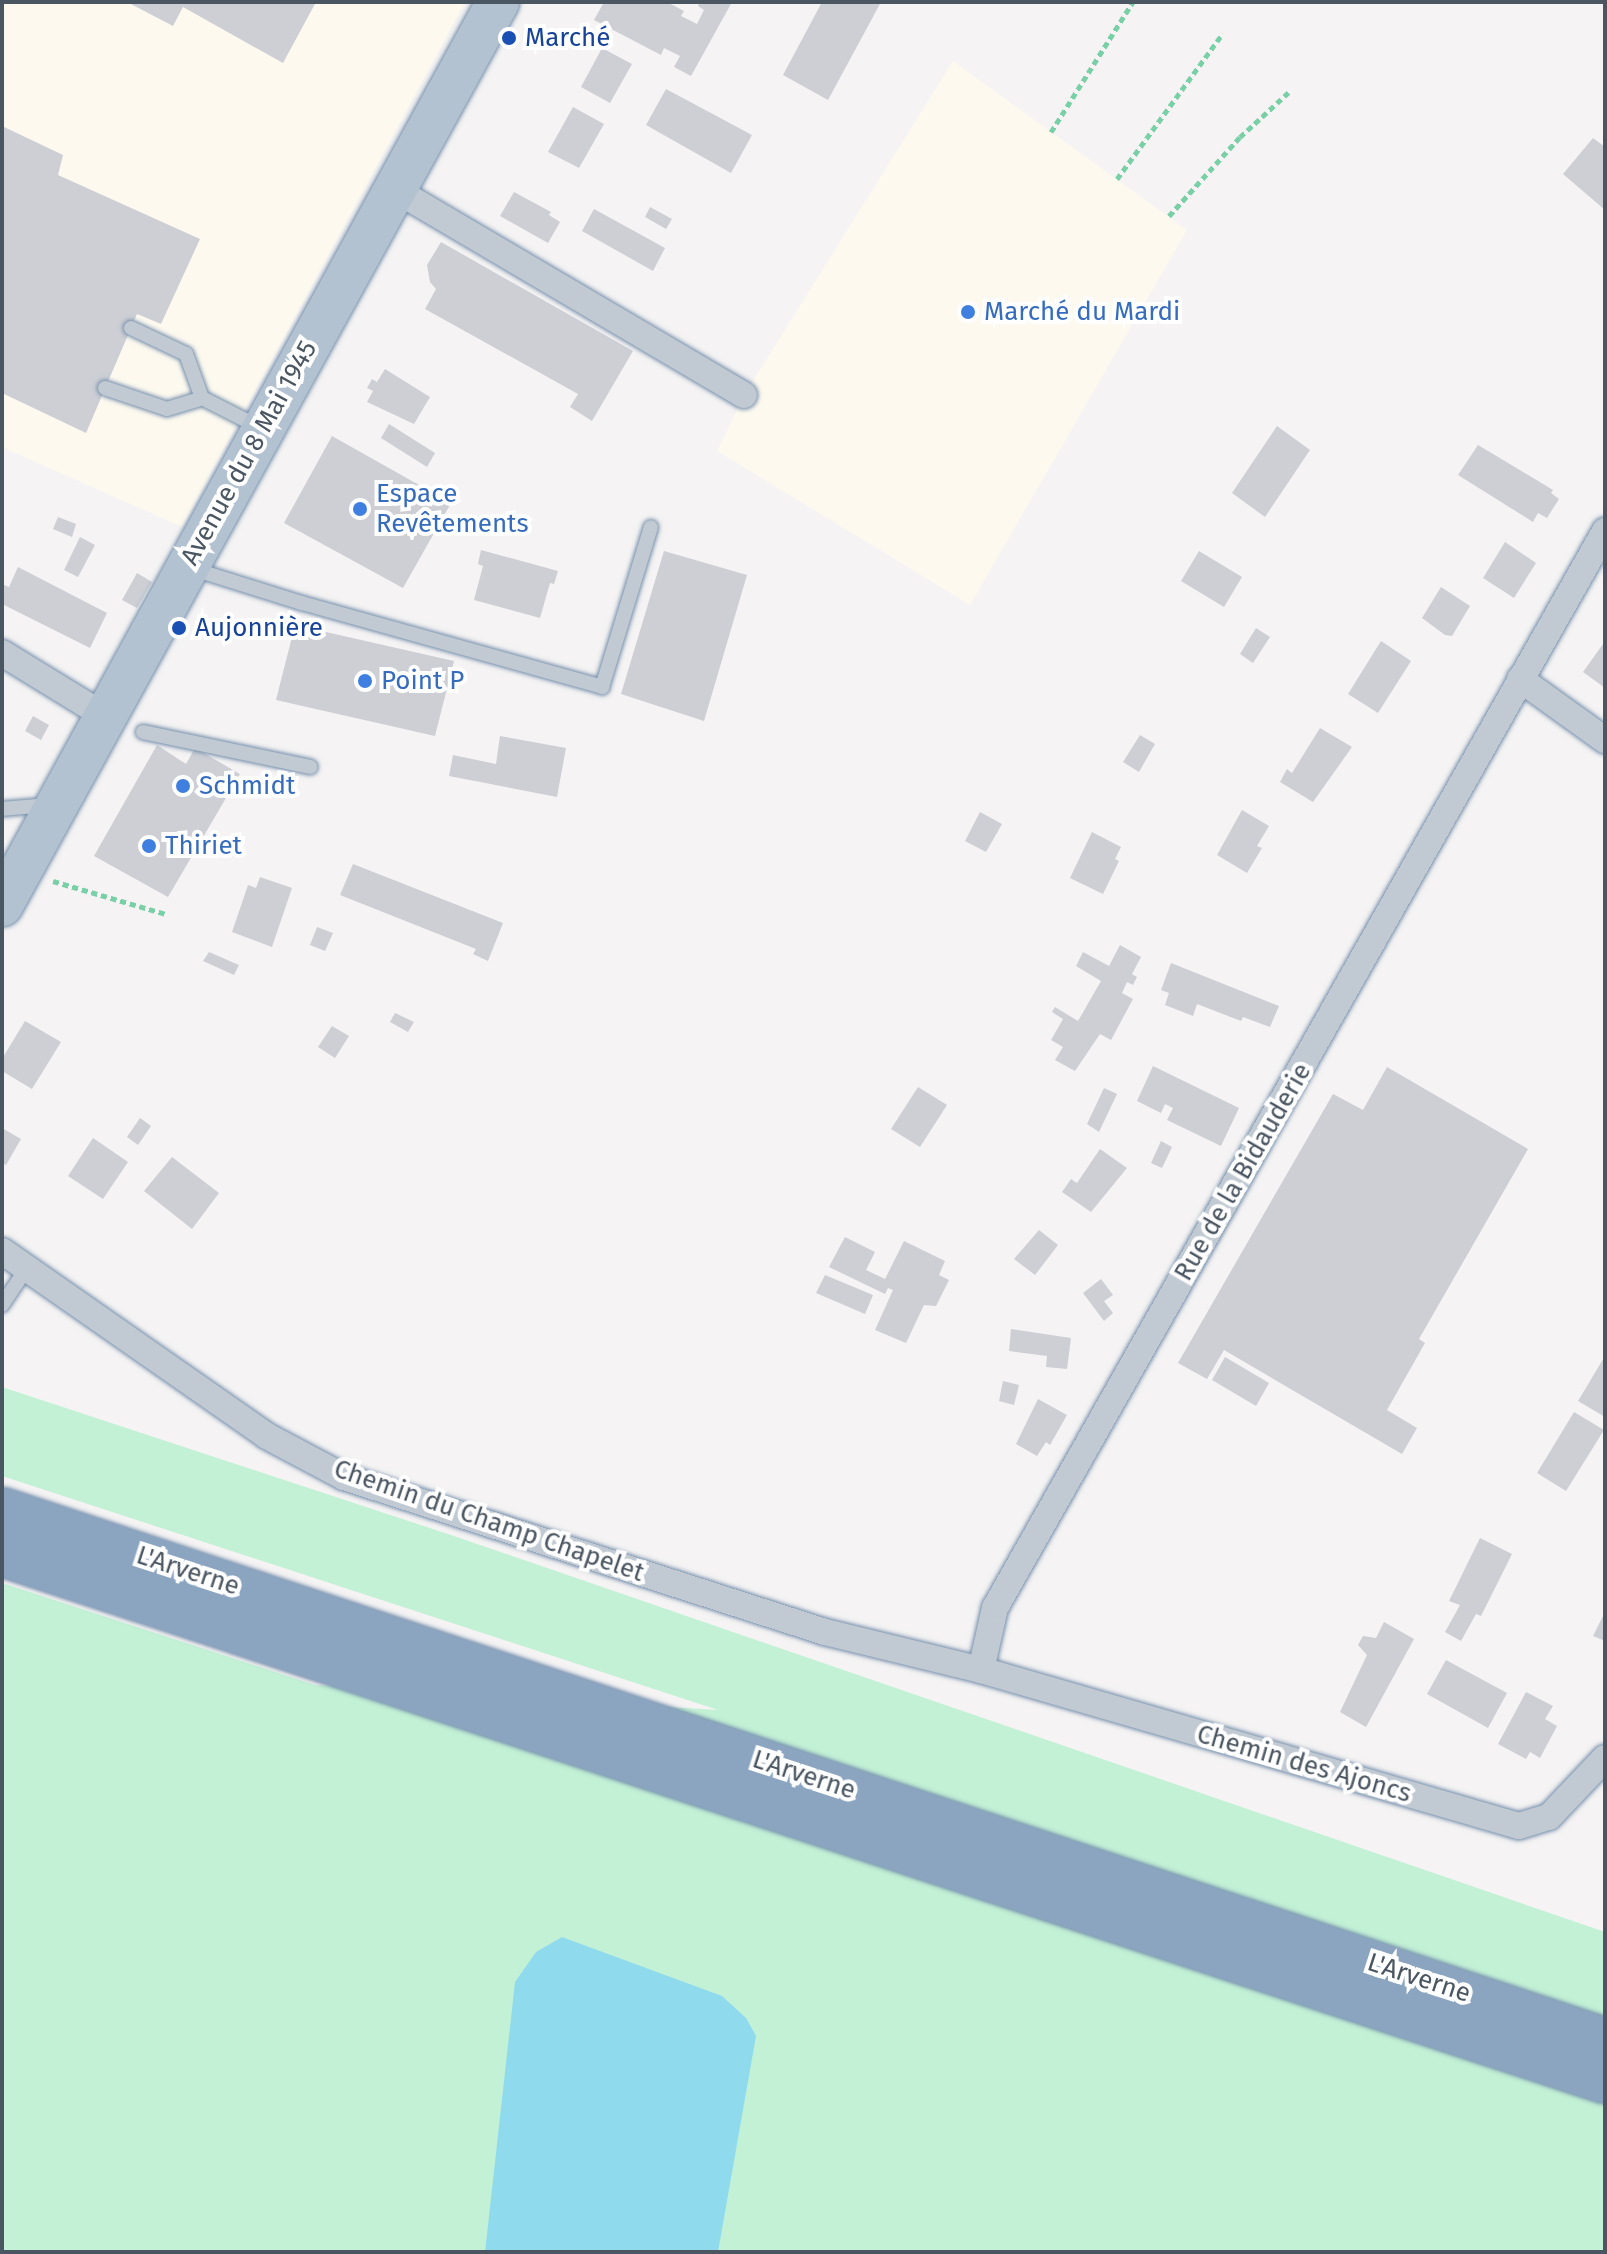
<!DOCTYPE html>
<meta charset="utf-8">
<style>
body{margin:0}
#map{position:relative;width:1607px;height:2254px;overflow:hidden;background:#f5f3f3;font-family:"Fira Sans",sans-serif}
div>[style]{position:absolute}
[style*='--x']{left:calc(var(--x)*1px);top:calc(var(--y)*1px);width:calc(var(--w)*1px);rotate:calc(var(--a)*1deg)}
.commercial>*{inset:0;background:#fdf9ef}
.green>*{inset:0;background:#c3f1d5}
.water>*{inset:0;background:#90daee}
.building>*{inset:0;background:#cdcfd5}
.path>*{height:5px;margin-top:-2.5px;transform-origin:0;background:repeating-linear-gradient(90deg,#7ad0a6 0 6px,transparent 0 10px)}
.roads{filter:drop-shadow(0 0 2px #7690ad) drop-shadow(0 0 2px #7690ad)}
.lane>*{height:14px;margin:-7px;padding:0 7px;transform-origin:7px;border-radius:7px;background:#c1cad2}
.street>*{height:26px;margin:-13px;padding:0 13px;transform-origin:13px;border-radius:13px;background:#c1cad2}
.primary>*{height:42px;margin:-21px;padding:0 21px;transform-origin:21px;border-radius:21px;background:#b3c2d1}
.highway>*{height:44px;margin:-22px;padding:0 22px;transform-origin:22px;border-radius:22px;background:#8ba5c1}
.dots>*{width:22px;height:22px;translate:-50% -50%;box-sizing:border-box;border:4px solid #fff;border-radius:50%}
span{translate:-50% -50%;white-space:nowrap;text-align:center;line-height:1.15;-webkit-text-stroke:8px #fff;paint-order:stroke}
.transit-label{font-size:26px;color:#164399}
.left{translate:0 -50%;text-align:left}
.shop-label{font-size:26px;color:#366cbe}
.street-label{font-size:26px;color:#4a5661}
.frame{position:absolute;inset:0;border:4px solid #4a5661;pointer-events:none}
</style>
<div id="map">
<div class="commercial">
<div style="clip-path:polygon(2px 2px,465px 2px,182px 527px,2px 447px)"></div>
<div style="clip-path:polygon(953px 61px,1187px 230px,970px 605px,717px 451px,744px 395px)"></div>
</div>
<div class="green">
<div style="clip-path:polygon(2px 1387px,451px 1535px,1605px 1932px,1605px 2252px,2px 2252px,2px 1583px,315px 1685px,718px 1710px,2px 1476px)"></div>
</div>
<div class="water">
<div style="clip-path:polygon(562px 1937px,722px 1996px,746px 2018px,756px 2036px,718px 2252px,485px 2252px,515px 1982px,536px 1952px)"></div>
</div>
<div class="building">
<div style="clip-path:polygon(127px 2px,316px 2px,283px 63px,183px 7px,173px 26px)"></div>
<div style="clip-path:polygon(604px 2px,667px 2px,684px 11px,681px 16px,697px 24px,704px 10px,698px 6px,700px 2px,732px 2px,691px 76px,674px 67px,680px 56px,664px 48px,661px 55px,594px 20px)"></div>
<div style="clip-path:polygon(822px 2px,881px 2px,828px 100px,783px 75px)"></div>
<div style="clip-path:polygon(602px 48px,632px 64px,610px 103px,581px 87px)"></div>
<div style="clip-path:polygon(666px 89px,752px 135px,731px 173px,646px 125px)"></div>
<div style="clip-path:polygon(573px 107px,604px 124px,579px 168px,548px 152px)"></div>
<div style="clip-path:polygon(2px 126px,63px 155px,58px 175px,200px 239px,161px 324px,137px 314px,86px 433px,2px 393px)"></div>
<div style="clip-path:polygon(1593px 138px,1605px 147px,1605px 210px,1563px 174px)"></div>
<div style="clip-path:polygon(514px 192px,551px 212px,549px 215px,560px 222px,548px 243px,500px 216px)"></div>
<div style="clip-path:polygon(650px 207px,672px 219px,666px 229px,645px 217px)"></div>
<div style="clip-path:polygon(594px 209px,665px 248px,653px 271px,582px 231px)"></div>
<div style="clip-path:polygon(441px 242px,633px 351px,592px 421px,570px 407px,578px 394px,425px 309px,436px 289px,430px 282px,427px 265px)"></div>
<div style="clip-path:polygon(385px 369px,430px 397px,414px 424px,367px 402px,373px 391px,367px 388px,372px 379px,377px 382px)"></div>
<div style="clip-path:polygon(389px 424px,435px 453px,427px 467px,381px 438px)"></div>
<div style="clip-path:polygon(1277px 426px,1310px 450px,1265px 517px,1232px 493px)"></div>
<div style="clip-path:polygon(332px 436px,451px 503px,403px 588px,284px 523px)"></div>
<div style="clip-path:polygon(1478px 445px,1553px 490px,1551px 493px,1559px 499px,1547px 518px,1538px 513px,1533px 522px,1458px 475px)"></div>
<div style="clip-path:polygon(58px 517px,76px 524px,72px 537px,53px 529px)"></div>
<div style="clip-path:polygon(80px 537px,95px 545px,78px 577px,64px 570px)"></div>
<div style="clip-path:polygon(1505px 542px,1536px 563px,1514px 598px,1483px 578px)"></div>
<div style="clip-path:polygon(481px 550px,558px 571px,554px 584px,550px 583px,540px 618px,474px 600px,483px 566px,478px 564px)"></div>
<div style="clip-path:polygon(664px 551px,747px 575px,704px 721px,621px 694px)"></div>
<div style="clip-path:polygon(1199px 551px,1242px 577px,1224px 607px,1181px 581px)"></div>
<div style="clip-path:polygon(18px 567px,107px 613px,90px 648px,2px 604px,2px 584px,9px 587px)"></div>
<div style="clip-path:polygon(137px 573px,152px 582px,137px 608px,122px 600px)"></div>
<div style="clip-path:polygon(1441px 587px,1470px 606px,1452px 636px,1445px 635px,1422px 618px)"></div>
<div style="clip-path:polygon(295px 625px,454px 661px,435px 736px,276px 700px)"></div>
<div style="clip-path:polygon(1256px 628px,1270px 637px,1253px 663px,1240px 654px)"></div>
<div style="clip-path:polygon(1381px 641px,1411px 661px,1378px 713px,1348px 694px)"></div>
<div style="clip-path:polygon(1603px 644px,1605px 645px,1605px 688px,1583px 672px)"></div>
<div style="clip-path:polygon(33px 716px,49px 725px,41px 740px,25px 731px)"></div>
<div style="clip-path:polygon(1320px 728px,1352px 747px,1313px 802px,1280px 782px,1287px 769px,1292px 773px)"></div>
<div style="clip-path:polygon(1140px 735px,1155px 744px,1139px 772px,1123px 762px)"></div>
<div style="clip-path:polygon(500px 736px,566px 748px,557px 797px,449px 776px,453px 755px,496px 764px)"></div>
<div style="clip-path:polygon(157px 745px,186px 764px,195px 748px,240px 774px,168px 897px,94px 856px)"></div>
<div style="clip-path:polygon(1242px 810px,1269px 826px,1257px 846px,1262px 848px,1247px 873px,1217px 855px)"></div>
<div style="clip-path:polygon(980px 812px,1002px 824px,986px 852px,965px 841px)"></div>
<div style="clip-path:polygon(1092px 832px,1121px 847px,1115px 859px,1119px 861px,1103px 894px,1070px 878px)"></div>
<div style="clip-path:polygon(353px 864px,503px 923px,488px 961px,473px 954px,476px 949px,340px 895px)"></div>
<div style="clip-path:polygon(260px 877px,292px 888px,272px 947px,232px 932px,248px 885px,256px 888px)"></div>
<div style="clip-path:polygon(317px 927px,333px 933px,325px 951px,310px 945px)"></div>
<div style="clip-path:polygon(1120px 945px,1141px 957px,1132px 974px,1137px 977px,1133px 985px,1127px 982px,1122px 993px,1133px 999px,1111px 1040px,1100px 1034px,1075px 1071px,1055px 1060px,1063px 1047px,1051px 1040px,1063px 1019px,1052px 1012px,1055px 1007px,1078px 1021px,1101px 981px,1076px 966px,1083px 952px,1109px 966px)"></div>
<div style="clip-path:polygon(209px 952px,239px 965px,234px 975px,203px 961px)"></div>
<div style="clip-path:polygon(1171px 963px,1279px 1006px,1270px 1027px,1243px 1017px,1241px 1021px,1197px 1004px,1193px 1016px,1165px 1005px,1169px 993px,1161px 990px)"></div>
<div style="clip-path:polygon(395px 1013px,414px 1022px,408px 1032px,390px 1022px)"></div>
<div style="clip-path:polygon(25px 1021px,61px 1042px,32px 1089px,2px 1071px,2px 1059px)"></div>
<div style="clip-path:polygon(332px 1026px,349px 1036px,335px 1058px,318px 1047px)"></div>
<div style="clip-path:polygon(1153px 1066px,1239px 1108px,1221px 1146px,1167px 1120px,1173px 1108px,1165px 1104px,1161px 1113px,1137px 1101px)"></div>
<div style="clip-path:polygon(1387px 1067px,1528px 1149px,1419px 1339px,1425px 1343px,1387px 1410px,1417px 1428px,1402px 1454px,1224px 1350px,1207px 1379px,1178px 1363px,1333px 1094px,1363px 1110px)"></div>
<div style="clip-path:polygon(918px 1087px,947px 1105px,920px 1147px,891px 1129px)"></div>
<div style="clip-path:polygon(1104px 1088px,1117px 1094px,1099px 1132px,1087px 1124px)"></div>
<div style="clip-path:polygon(140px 1118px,151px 1126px,138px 1145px,127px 1137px)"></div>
<div style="clip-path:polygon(2px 1128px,21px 1139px,6px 1165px,2px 1163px)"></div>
<div style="clip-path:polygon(93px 1138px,128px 1162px,103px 1199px,68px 1176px)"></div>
<div style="clip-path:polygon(1161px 1141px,1172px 1147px,1162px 1168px,1151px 1163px)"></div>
<div style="clip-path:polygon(1100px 1149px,1127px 1168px,1091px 1212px,1062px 1192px,1071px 1179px,1077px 1183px)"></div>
<div style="clip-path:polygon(172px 1157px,219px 1193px,192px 1229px,144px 1191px)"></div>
<div style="clip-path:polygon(1039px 1230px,1058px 1245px,1035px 1275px,1014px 1259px)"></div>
<div style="clip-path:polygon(845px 1237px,875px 1252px,866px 1270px,885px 1279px,904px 1241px,945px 1261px,939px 1275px,949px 1280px,936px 1306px,924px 1305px,906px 1343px,875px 1330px,893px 1290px,888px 1288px,885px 1294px,829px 1267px)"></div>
<div style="clip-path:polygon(825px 1275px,873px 1295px,865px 1314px,816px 1293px)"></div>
<div style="clip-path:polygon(1101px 1279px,1113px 1295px,1104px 1301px,1113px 1313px,1104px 1321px,1083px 1293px)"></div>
<div style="clip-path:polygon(1011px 1329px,1071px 1338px,1067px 1369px,1046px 1367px,1047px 1356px,1009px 1351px)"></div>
<div style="clip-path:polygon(1605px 1356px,1605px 1417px,1578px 1401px)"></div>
<div style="clip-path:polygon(1225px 1357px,1269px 1383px,1256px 1406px,1212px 1380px)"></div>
<div style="clip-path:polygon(1003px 1381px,1019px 1385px,1014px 1405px,999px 1401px)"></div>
<div style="clip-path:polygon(1038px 1399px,1067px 1415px,1050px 1445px,1046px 1442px,1037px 1456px,1016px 1444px)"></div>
<div style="clip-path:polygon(1574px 1412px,1604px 1430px,1566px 1491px,1537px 1473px)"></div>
<div style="clip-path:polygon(1480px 1538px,1512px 1554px,1481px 1616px,1476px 1614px,1461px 1641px,1445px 1632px,1460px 1605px,1449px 1601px)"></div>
<div style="clip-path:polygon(1605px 1612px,1605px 1641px,1593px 1636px)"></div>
<div style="clip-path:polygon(1384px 1622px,1414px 1639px,1366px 1727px,1340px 1712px,1367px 1655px,1358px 1645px,1363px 1636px,1376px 1638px)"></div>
<div style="clip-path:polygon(1446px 1660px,1507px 1693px,1488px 1728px,1427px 1694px)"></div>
<div style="clip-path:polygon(1526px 1692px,1553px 1706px,1545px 1719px,1557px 1726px,1540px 1758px,1530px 1752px,1526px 1759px,1498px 1744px)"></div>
</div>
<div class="path">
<div style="--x:1051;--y:132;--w:154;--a:-57.8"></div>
<div style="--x:1117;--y:179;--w:180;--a:-54"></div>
<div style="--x:1169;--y:216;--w:106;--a:-48.1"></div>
<div style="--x:1240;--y:137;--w:67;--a:-42.6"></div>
<div style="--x:53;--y:881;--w:118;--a:16.3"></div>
</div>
<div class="roads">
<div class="lane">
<div style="--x:131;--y:328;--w:61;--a:25.3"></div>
<div style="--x:186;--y:354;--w:47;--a:70"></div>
<div style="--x:105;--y:388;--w:65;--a:18.7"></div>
<div style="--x:167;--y:409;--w:37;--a:-17"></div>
<div style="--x:202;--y:398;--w:64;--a:27"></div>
<div style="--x:190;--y:568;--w:117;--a:17.4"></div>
<div style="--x:302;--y:603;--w:312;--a:15.6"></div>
<div style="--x:602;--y:687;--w:167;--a:-73"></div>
<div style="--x:143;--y:732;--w:171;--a:11.8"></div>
<div style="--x:2;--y:809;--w:47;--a:-4.9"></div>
<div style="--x:2;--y:1305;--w:45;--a:-56"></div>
</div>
<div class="street">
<div style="--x:394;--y:189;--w:406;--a:30.5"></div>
<div style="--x:2;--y:653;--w:121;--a:31.5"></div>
<div style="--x:1520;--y:679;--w:105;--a:35.7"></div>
<div style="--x:2;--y:1251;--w:323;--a:34.9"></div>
<div style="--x:267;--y:1436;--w:87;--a:28"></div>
<div style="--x:344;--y:1477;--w:505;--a:17.86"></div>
<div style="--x:825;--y:1632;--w:161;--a:13.7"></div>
<div style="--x:981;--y:1670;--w:560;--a:16.17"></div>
<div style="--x:1519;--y:1826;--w:31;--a:-17"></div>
<div style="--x:1549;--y:1817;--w:81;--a:-46.5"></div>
<div style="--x:981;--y:1670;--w:64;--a:-77.3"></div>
<div style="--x:995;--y:1608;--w:1238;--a:-60.47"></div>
</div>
<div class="primary">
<div style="--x:2;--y:905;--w:1030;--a:-61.22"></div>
</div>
<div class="highway">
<div style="--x:2;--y:1510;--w:1688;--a:18.3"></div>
<div style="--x:2;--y:1554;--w:1687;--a:18.2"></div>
</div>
</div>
<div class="dots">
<div style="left:509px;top:38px;background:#1a4fb4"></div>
<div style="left:968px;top:312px;background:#3f7fe0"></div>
<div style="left:360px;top:509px;background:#3f7fe0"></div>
<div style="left:179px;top:628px;background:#1a4fb4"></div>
<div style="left:365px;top:681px;background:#3f7fe0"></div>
<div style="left:183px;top:786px;background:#3f7fe0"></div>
<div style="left:149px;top:846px;background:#3f7fe0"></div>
</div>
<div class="transit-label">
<span class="left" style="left:525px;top:38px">Marché</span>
<span class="left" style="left:195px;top:628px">Aujonnière</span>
</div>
<div class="shop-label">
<span class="left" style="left:984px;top:312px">Marché du Mardi</span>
<span class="left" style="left:376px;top:509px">Espace<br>Revêtements</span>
<span class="left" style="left:381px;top:681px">Point P</span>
<span class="left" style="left:199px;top:786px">Schmidt</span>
<span class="left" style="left:165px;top:846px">Thiriet</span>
</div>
<div class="street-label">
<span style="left:249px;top:453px;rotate:-61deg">Avenue du 8 Mai 1945</span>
<span style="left:1243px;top:1172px;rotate:-60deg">Rue de la Bidauderie</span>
<span style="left:489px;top:1521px;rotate:19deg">Chemin du Champ Chapelet</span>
<span style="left:188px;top:1571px;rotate:18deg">L'Arverne</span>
<span style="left:1304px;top:1764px;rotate:16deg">Chemin des Ajoncs</span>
<span style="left:804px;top:1775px;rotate:18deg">L'Arverne</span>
<span style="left:1419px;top:1978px;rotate:18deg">L'Arverne</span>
</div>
<div class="frame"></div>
</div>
